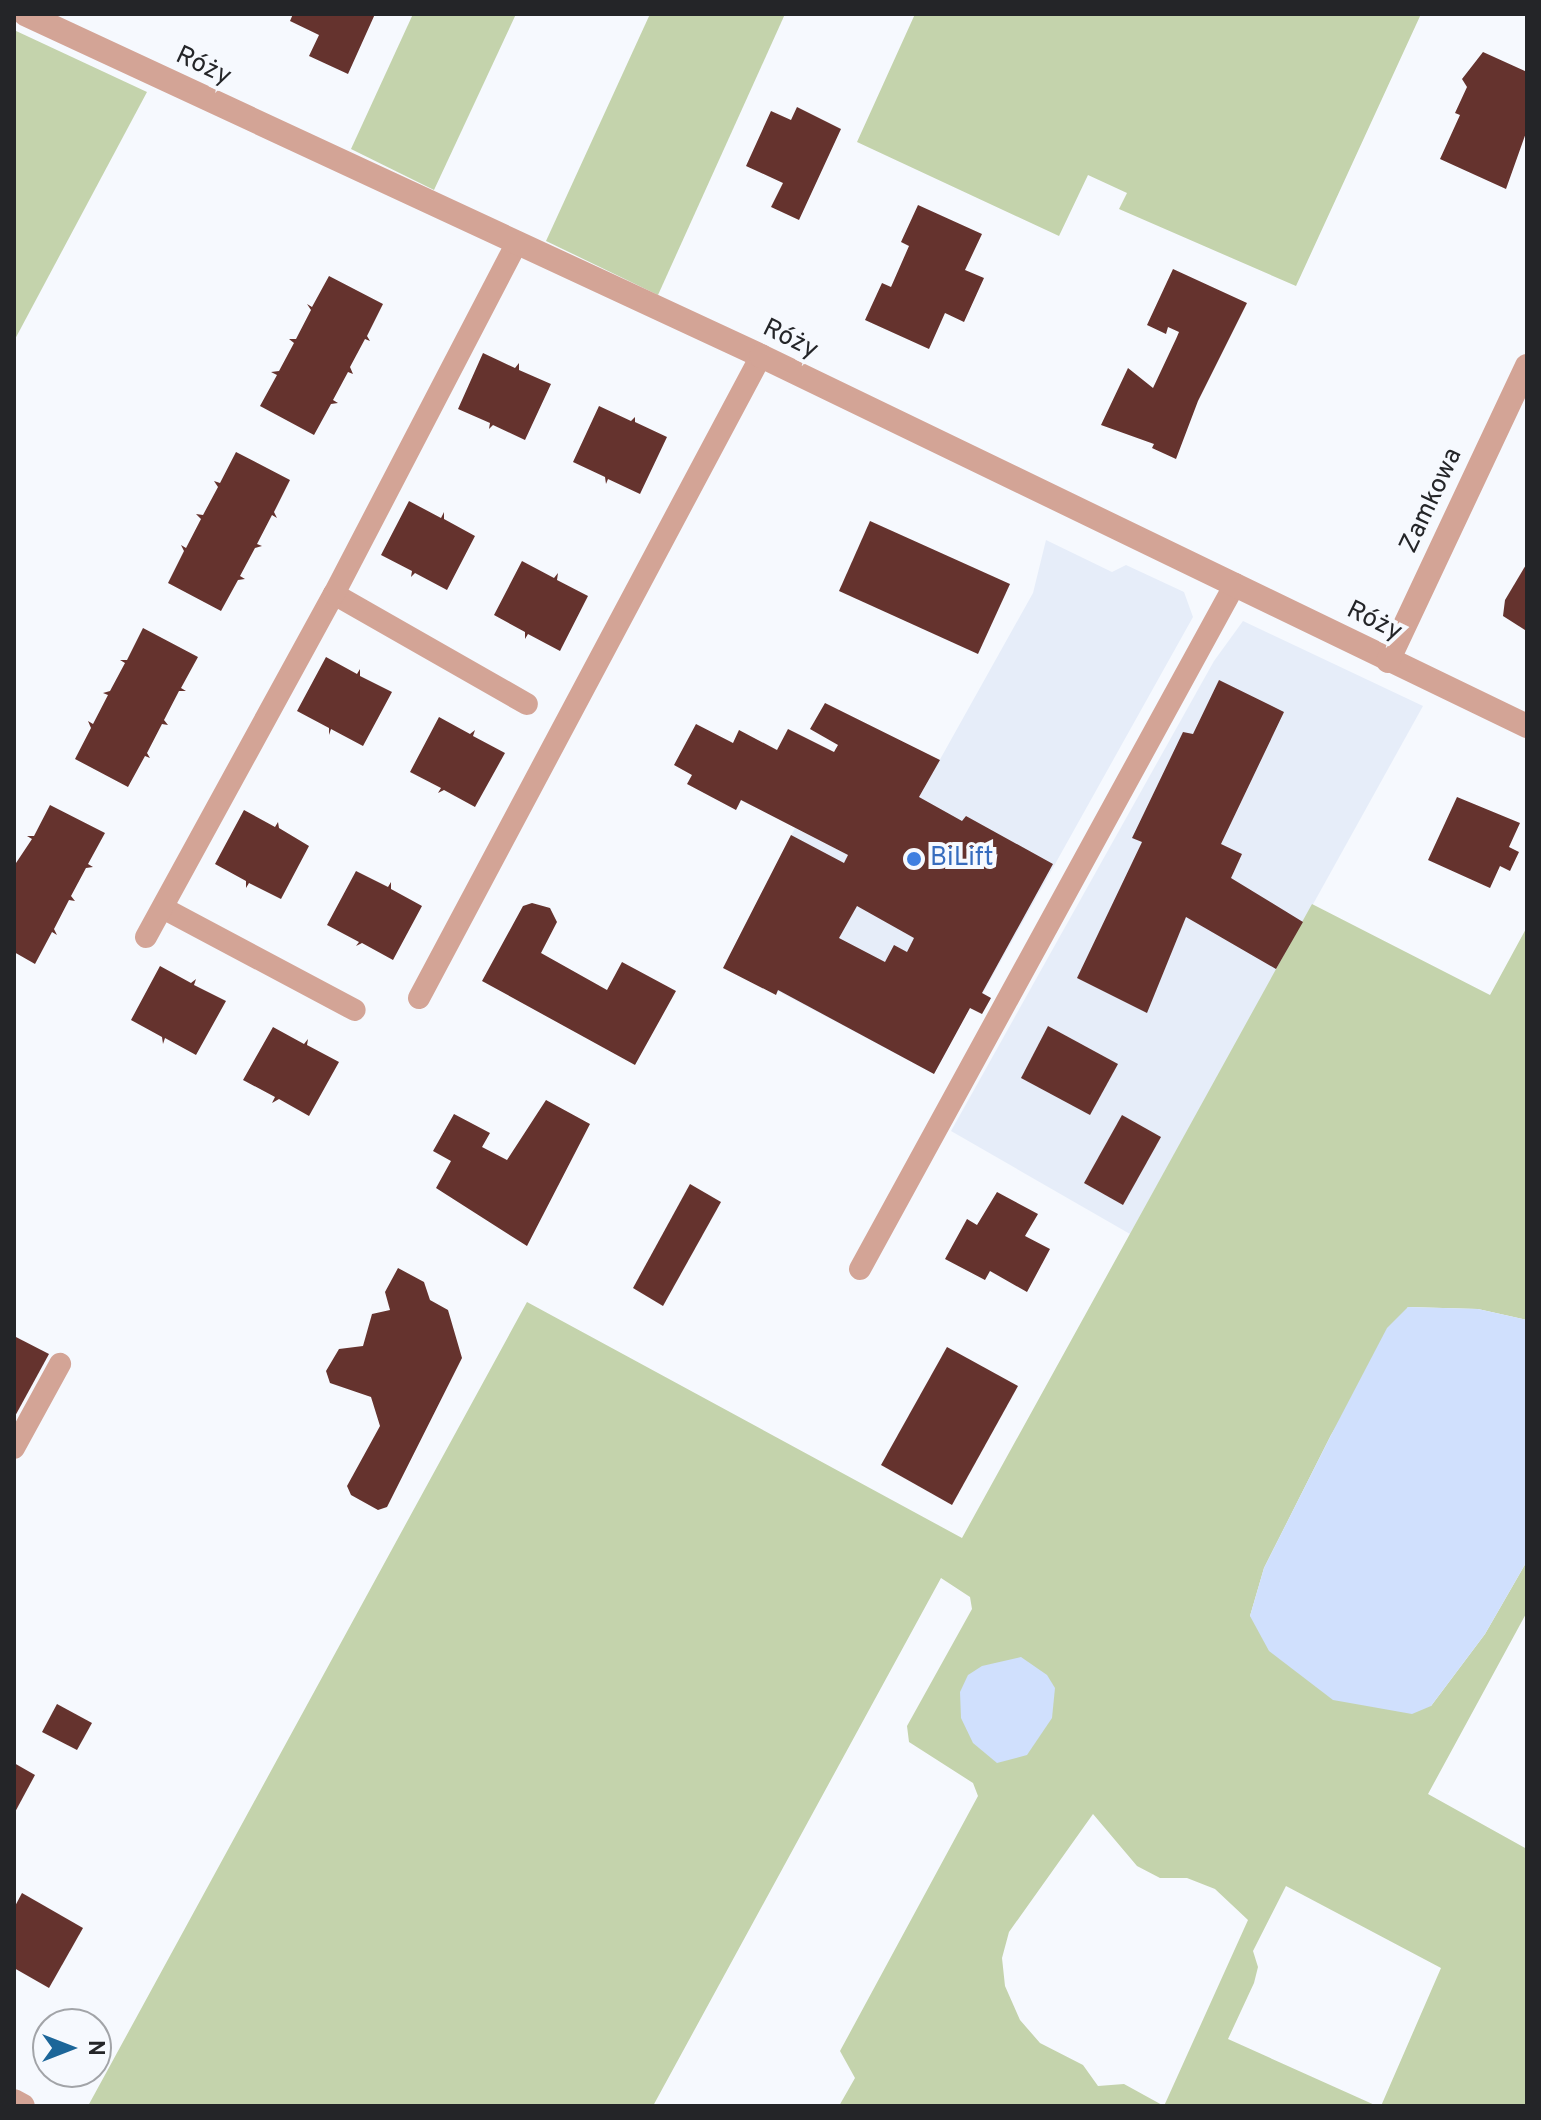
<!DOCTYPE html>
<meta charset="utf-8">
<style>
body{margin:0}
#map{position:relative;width:1541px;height:2120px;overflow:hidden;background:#f6f9fe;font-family:Overpass,sans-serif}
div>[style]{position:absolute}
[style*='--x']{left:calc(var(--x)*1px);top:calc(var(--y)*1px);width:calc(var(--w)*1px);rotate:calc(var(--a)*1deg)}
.built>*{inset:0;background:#e6edf9}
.green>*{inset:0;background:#c4d3ac}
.water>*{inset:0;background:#d0e0fd}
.building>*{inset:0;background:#65332e}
.service>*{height:22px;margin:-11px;padding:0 11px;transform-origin:11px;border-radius:11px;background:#d3a496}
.minor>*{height:24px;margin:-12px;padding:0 12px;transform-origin:12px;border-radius:12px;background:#d3a496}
.dots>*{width:22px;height:22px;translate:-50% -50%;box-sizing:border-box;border:4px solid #f6f9fe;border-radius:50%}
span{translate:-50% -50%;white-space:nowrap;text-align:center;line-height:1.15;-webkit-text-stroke:8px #f6f9fe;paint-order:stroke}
.street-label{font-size:26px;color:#242528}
.shop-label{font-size:26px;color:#366cbe}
.left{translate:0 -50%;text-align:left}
.frame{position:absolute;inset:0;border:16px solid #242528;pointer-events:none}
.north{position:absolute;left:32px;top:2008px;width:80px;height:80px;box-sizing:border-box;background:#f6f9fe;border:2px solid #a2a4a8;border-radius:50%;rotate:90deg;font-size:22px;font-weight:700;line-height:32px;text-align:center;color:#242528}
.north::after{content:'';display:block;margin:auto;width:28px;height:36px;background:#1c6699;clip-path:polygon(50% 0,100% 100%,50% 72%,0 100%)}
</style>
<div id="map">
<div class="built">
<div style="clip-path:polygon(1046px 540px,1112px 572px,1126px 565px,1184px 592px,1193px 617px,983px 993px,991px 998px,982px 1014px,970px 1008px,934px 1074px,778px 991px,723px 968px,795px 828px,848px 855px,919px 797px,1033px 593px)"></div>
<div style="clip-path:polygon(1243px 621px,1423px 706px,1130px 1234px,951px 1131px,1214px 661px)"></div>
</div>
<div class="green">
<div style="clip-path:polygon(413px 14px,516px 14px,434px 190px,351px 149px)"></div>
<div style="clip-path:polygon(650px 14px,785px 14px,658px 295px,546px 241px)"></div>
<div style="clip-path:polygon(915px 14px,1421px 14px,1296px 286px,1119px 209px,1127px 193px,1088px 175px,1059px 236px,857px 142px)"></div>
<div style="clip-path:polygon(14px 30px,147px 92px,14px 341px)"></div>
<div style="clip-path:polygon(evenodd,1312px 904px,1490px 995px,1527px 927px,1527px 1320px,1478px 1309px,1408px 1307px,1331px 1435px,1264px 1568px,1250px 1616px,1431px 1706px,1485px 1634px,1527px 1561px,1527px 1612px,1428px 1794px,1527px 1849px,1527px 2106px,1381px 2106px,1441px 1968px,1286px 1886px,1253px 1951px,1258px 1967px,1254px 1983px,1228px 2039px,1377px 2106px,839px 2106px,855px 2078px,840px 2051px,978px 1796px,973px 1783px,909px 1742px,907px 1726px,972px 1609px,970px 1597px,941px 1578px,653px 2106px,88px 2106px,527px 1302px,962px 1538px,1312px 904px,1093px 1814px,1137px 1866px,1160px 1878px,1187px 1878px,1215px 1889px,1248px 1920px,1164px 2106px,1124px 2084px,1098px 2086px,1083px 2065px,1040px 2043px,1020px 2020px,1005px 1986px,1002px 1958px,1009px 1932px,1093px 1814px)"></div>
</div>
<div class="water">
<div style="clip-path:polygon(1408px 1307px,1478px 1309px,1527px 1320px,1527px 1561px,1485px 1634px,1431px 1706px,1412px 1714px,1333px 1700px,1269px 1651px,1250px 1616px,1264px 1568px,1331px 1435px,1387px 1328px)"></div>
<div style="clip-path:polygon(1021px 1657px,1047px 1675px,1055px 1688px,1052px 1718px,1027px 1755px,997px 1763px,973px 1743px,961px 1718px,960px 1692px,968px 1675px,982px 1666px)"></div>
</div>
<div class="building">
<div style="clip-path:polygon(293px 14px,375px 14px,348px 74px,309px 56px,319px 35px,290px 21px)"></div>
<div style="clip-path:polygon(1483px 52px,1527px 72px,1527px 130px,1506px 189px,1440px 159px,1460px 115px,1455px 113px,1467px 87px,1462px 79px)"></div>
<div style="clip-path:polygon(797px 107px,841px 129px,799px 220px,771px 207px,783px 183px,746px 166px,771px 111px,791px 120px)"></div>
<div style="clip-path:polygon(918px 205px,982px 234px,965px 270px,984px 278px,964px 322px,945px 313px,929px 349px,865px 320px,882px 283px,891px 287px,909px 246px,901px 242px)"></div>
<div style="clip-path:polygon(1173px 269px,1247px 303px,1198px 401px,1176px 459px,1152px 448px,1154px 444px,1101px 425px,1128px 368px,1153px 388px,1176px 339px,1179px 332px,1168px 327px,1166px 334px,1147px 325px)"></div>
<div style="clip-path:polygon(329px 276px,383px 304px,367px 336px,370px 341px,365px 339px,350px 367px,353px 374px,348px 372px,333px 400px,338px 403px,331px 404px,314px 435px,260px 406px,277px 375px,271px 372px,279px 371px,294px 343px,289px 339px,296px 339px,311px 310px,307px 304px,312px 307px)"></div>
<div style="clip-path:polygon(483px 353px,515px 368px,519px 363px,519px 370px,551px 384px,525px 440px,493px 425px,489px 429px,490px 423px,458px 409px)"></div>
<div style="clip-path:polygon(599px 406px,631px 421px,635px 417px,635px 422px,667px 437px,640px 494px,608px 479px,606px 484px,605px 477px,573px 462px)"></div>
<div style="clip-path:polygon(236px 452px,290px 480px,274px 512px,277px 518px,272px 515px,257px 544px,262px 546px,255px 548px,240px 576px,245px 579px,238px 580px,221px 611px,168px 583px,184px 551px,181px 545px,186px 548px,201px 519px,196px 514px,203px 515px,218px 487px,214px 481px,220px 483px)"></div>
<div style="clip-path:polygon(409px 501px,441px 518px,444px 512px,444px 519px,475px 536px,447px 590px,415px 573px,411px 577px,412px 571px,381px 555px)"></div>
<div style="clip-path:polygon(870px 521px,1010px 584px,978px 654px,839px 591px)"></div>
<div style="clip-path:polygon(522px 561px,554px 578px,558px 573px,557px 580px,588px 596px,560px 651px,528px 634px,525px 639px,525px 632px,494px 615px)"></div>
<div style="clip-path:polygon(1527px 563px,1527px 629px,1525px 630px,1503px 616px,1505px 600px)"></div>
<div style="clip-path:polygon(143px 628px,198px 657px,181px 688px,186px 691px,179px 691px,164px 720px,168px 725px,162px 724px,147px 753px,150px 758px,145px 756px,128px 787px,75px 759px,91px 728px,88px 721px,93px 724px,108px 695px,103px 693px,110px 691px,125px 663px,120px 660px,127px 660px)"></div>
<div style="clip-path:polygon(326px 657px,357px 674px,360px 669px,360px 676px,392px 692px,363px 746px,331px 729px,329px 735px,329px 728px,297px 711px)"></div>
<div style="clip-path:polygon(1219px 680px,1284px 712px,1221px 844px,1242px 854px,1231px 878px,1303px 922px,1276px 969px,1186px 917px,1147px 1013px,1077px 978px,1142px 842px,1132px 838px,1183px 732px,1193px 734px)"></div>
<div style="clip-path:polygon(evenodd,825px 703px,940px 760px,919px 797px,962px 821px,966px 816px,1053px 864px,982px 993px,991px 998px,982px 1014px,970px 1008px,934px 1074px,778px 990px,776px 995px,723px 968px,791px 835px,844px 863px,848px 855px,741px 800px,736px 810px,687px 784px,692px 775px,674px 765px,696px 724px,733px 743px,739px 730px,777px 750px,788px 729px,834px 752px,838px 745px,810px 729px,825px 703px,857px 906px,914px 938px,907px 952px,894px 945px,885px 962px,839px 938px,857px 906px)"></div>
<div style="clip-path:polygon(439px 717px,470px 734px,475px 730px,473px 736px,505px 753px,475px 807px,444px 790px,438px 793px,441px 788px,410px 772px)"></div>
<div style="clip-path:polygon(1457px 797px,1520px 823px,1509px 847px,1519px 852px,1510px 871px,1500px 866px,1490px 888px,1428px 860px)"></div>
<div style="clip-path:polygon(50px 805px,105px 833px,88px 864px,93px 867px,86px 868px,71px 896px,75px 901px,69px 900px,54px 929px,57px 935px,52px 932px,35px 964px,14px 952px,14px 866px,32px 839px,27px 836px,34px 836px)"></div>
<div style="clip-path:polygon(244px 810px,275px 827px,278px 822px,279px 828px,309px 846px,281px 899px,249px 883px,246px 888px,246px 881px,215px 864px)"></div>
<div style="clip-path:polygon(356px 871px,388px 887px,391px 882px,391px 889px,422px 906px,393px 960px,362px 943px,356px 946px,359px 942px,327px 925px)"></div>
<div style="clip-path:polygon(532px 903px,550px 908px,557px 922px,541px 953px,607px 990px,622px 962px,676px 991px,635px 1065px,482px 981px,523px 906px)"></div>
<div style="clip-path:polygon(160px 966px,191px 983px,196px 979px,194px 985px,226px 1001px,196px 1055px,165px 1038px,163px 1044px,162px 1037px,131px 1020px)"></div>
<div style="clip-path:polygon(1048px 1026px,1118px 1064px,1090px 1115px,1021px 1078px)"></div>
<div style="clip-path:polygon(273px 1027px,304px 1044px,308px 1039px,307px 1045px,339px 1062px,309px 1116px,279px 1099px,272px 1103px,275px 1097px,243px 1080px)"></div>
<div style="clip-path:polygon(546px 1100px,590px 1124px,527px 1246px,436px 1188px,451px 1161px,433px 1151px,454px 1114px,490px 1133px,482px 1147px,507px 1160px)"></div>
<div style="clip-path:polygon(1122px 1115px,1161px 1137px,1123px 1205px,1084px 1183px)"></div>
<div style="clip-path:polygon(690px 1184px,721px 1202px,663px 1306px,633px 1288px)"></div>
<div style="clip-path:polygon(997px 1192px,1038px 1214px,1025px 1236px,1050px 1249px,1027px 1292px,990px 1271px,985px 1280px,945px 1259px,967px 1219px,977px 1225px)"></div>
<div style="clip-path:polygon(398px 1268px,424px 1282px,430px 1300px,448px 1310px,462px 1358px,387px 1507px,378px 1510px,351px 1495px,347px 1486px,380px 1426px,371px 1397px,330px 1383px,326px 1371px,339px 1349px,363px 1346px,372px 1314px,390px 1310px,385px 1292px)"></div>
<div style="clip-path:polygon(14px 1336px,49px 1354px,14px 1418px)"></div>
<div style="clip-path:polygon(947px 1347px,1018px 1386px,952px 1505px,881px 1465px)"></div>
<div style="clip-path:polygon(57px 1704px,92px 1723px,77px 1750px,42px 1732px)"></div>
<div style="clip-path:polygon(14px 1763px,35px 1775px,14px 1814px)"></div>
<div style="clip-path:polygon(22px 1893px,83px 1928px,49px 1988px,14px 1968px,14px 1908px)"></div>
</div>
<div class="service">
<div style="--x:334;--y:594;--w:222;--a:29.7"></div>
<div style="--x:163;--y:908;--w:217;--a:28"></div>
<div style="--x:146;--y:937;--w:391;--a:-61.3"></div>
<div style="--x:334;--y:594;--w:396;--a:-62.5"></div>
<div style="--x:419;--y:998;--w:727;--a:-61.96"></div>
<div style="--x:860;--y:1269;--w:781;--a:-61.3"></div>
<div style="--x:14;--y:1448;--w:96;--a:-61.3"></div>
</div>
<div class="minor">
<div style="--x:25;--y:14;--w:812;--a:24.92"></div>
<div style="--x:761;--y:356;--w:851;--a:25.78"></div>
<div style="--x:1388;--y:661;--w:326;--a:-64.8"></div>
<div style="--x:14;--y:2101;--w:10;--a:29"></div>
</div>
<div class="dots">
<div style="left:914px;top:859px;background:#3f7fe0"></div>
</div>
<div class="street-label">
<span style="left:203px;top:67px;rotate:25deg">Róży</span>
<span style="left:790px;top:340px;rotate:26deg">Róży</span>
<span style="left:1432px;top:501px;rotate:-65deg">Zamkowa</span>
<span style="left:1374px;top:622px;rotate:26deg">Róży</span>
</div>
<div class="shop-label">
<span class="left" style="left:930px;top:859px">BiLift</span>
</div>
<div class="frame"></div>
<div class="north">N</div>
</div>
